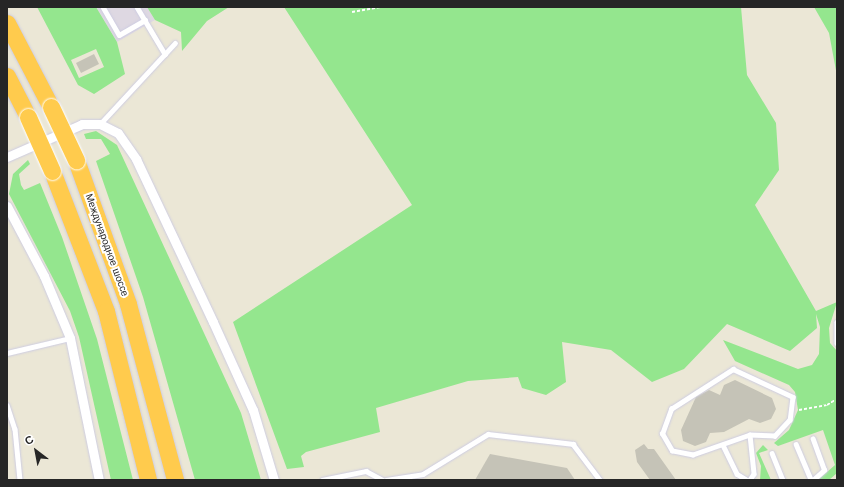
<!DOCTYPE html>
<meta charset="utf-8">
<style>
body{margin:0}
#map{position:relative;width:844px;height:487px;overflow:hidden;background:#ebe7d6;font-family:"Work Sans",sans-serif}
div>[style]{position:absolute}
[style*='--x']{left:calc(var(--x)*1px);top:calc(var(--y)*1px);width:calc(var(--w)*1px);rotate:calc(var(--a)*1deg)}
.industrial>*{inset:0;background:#ded8e2}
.green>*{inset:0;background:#94e68e}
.building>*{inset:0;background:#c5c3b7}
.path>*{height:2px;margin-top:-1px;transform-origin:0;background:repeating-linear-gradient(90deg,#fff 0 3px,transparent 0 5px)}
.roads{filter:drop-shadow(0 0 1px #cdcce1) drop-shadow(0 0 1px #cdcce1)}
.lane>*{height:4.5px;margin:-2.25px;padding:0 2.25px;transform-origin:2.25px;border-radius:2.25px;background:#fff}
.street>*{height:9px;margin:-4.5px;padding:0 4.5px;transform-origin:4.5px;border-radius:4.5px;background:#fff}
.highway>*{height:17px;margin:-8.5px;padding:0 8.5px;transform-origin:8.5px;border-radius:8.5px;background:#ffcb4d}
.bridges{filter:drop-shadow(0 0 1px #fff) drop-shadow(0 0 1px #fff)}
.highway-bridge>*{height:17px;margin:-8.5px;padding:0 8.5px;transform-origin:8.5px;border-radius:8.5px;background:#ffcb4d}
span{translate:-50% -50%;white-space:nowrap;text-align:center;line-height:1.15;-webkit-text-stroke:4px #fff;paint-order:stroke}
.street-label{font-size:10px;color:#262626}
.frame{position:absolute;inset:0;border:8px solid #262626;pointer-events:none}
.north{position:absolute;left:16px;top:431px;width:40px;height:40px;-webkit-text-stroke:3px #fff;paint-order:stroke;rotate:328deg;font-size:11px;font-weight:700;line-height:16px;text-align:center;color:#262626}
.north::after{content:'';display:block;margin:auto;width:14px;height:18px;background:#262626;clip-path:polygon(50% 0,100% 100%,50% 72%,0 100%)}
</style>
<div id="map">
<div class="industrial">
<div style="clip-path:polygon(96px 7px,147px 7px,155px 20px,117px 42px)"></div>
</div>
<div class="green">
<div style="clip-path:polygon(evenodd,37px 7px,96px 7px,117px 42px,125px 74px,94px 94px,78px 85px,37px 7px,96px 49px,104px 67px,79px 78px,71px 60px,96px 49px)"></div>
<div style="clip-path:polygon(147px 7px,229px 7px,207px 21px,182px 51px,181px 32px,155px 20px)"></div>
<div style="clip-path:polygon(284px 7px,741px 7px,747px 75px,776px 123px,779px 170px,755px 205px,816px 311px,837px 302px,829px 328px,830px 343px,837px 351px,837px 473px,829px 480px,818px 480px,835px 465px,823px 430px,778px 446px,774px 443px,789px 430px,798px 410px,795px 392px,789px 385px,735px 361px,723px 340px,798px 369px,812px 365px,819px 354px,820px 327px,816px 314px,817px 328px,790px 351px,727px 324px,684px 369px,652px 382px,611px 350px,562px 342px,566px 382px,546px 395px,522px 388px,518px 377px,468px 381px,376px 408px,380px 432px,306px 452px,301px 456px,304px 467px,287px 469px,233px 322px,412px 205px)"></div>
<div style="clip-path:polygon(814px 7px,837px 7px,837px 76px,829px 33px)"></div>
<div style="clip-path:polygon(96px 131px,117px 145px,241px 413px,261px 480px,195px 480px,143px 297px,96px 161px,110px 154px,101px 139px,86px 139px,84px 134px)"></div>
<div style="clip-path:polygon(28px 160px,30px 164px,19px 174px,21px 185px,24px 190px,40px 183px,62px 237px,97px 339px,133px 480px,111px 480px,79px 337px,70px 311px,9px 194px,13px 174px)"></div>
<div style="clip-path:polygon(763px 445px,768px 450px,759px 453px,771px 480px,760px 480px,761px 466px,756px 453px)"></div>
</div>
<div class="building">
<div style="clip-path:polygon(94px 54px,99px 64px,81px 73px,76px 63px)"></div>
<div style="clip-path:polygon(735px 380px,772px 398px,776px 409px,771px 419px,760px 423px,749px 419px,724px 432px,710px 433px,706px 442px,695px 446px,683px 441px,681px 430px,696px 397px,709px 390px,720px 395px,724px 385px)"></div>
<div style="clip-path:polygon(644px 444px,648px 449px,654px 449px,676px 480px,650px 480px,637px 462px,635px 450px)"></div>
<div style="clip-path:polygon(490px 454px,567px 468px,575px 480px,475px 480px)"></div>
</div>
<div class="path">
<div style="--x:352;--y:12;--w:29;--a:-10"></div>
<div style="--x:837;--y:393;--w:8;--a:90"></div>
<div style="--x:799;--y:410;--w:28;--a:-10"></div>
<div style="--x:827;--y:405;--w:9;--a:-32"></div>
</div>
<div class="roads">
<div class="lane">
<div style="--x:103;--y:7;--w:32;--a:60"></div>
<div style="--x:119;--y:35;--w:30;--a:-30"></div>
<div style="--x:137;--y:7;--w:55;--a:59.2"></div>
<div style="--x:100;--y:124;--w:110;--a:-47.2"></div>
<div style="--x:837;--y:322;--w:21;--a:90"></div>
<div style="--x:7;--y:353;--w:65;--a:-13.4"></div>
<div style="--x:733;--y:369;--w:66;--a:25"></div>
<div style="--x:793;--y:397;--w:23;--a:97"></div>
<div style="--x:790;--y:420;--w:22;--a:133"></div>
<div style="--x:775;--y:436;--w:25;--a:-178"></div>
<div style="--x:750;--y:435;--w:60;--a:160.7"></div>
<div style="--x:693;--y:455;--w:21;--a:-169"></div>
<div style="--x:672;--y:451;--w:20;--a:-120"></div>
<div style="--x:662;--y:434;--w:27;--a:-70"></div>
<div style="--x:671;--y:409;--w:74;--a:-32.8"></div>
<div style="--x:7;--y:405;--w:25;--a:72"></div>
<div style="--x:15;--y:429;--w:51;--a:84.4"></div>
<div style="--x:750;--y:435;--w:39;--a:84"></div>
<div style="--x:754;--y:474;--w:7;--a:124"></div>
<div style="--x:796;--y:444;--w:39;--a:67"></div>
<div style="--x:723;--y:445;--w:32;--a:64"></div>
<div style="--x:737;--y:474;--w:12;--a:31"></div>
<div style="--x:772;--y:453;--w:29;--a:68"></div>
<div style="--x:322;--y:480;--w:45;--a:-11.6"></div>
<div style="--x:366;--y:471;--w:19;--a:28"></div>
<div style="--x:386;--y:480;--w:37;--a:-9"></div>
<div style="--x:423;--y:474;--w:76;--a:-31.6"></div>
<div style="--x:488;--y:434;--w:86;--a:6.7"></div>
<div style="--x:573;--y:444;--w:45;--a:53.1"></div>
<div style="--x:813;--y:480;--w:15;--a:-42"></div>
<div style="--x:824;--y:470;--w:33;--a:-110"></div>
</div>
<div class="street">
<div style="--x:7;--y:157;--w:82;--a:-23.7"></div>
<div style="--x:82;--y:124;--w:18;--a:0"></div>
<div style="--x:100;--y:124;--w:20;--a:27"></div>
<div style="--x:118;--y:133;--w:32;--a:55"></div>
<div style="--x:136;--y:159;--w:180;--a:64.7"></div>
<div style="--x:213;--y:322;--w:97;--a:65.6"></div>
<div style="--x:253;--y:410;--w:73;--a:73.3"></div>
<div style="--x:7;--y:206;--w:79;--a:62.1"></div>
<div style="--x:44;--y:276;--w:67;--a:67.2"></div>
<div style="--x:70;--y:338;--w:145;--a:78.5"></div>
</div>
<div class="highway">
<div style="--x:7;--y:23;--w:95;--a:62.4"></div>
<div style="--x:7;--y:76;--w:46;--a:62.9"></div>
<div style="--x:76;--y:160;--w:153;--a:70.1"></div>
<div style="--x:128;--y:304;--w:182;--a:75"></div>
<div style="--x:52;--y:171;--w:150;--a:68.9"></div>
<div style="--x:106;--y:311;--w:174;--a:76"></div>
</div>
</div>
<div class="bridges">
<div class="highway-bridge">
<div style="--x:51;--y:107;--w:59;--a:64.7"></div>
<div style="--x:28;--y:117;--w:59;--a:66"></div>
</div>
</div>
<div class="street-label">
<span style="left:107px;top:245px;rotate:70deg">Международное шоссе</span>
</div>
<div class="frame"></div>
<div class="north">С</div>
</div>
